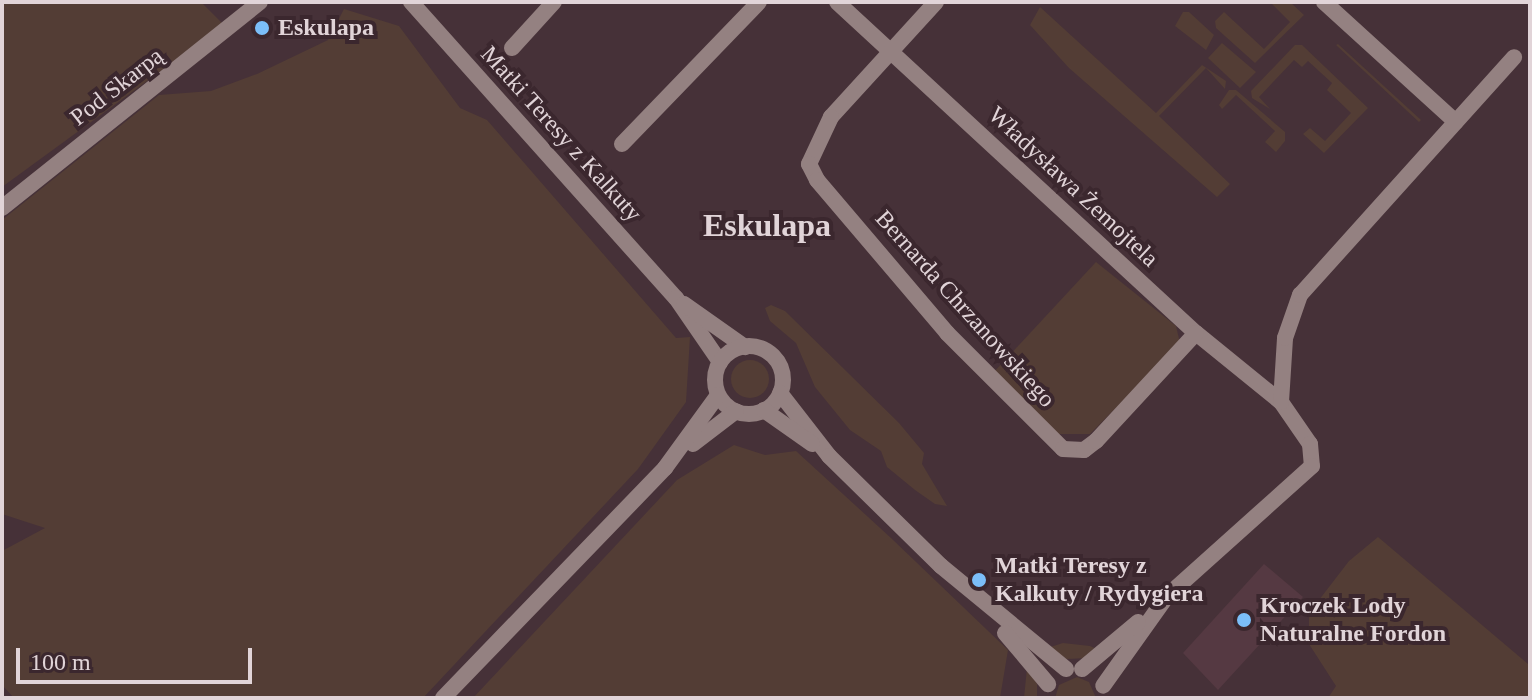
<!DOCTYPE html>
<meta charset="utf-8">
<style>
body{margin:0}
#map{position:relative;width:1532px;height:700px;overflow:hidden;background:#463138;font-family:Georgia,serif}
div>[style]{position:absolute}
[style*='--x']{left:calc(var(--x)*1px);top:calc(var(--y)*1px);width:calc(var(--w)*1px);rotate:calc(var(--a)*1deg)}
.built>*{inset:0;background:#553942}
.green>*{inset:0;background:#533d35}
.round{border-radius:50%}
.minor>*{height:16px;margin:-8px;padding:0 8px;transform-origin:8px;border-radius:8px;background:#948181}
.minor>.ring{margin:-8px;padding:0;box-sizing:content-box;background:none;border:16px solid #948181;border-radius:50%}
.dots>*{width:22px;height:22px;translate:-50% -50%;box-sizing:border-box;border:4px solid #3b272e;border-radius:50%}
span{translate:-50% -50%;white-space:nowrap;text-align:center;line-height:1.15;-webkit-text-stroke:8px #3b272e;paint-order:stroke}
.poi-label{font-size:24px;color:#e1d4d8;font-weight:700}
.left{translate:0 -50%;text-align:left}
.street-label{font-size:24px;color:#e1d4d8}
.district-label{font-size:32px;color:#e1d4d8;font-weight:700}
.frame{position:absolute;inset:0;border:4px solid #e1d4d8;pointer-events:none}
.scale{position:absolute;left:16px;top:648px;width:236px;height:36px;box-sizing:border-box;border:4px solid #e1d4d8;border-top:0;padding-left:10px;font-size:24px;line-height:28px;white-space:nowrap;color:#e1d4d8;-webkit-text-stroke:6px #3b272e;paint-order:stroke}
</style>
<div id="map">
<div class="built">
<div style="clip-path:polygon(1264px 564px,1303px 597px,1218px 690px,1183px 653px)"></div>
</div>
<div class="green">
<div style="clip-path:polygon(2px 2px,201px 2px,224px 25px,2px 187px)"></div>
<div style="clip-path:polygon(1270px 2px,1290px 2px,1304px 15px,1255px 63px,1216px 28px,1215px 21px,1224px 12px,1264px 49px,1290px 22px)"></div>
<div style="clip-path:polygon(1040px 7px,1156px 113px,1202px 65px,1226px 81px,1225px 89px,1206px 68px,1159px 116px,1230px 184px,1217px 197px,1069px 68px,1030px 25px)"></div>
<div style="clip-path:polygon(344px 9px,399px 26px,460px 108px,487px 120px,676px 338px,690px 337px,686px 402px,638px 469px,423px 698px,14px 698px,2px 685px,2px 551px,45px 528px,2px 514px,2px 220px,159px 95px,211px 91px,257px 74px,328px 40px)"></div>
<div style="clip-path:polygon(1183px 12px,1189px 12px,1214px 35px,1206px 50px,1175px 26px)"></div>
<div style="clip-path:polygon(1222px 43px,1256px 72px,1240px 88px,1208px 58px)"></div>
<div style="clip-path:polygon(1338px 44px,1421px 120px,1419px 122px,1336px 45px)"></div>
<div style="clip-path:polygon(1295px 45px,1302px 45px,1368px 108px,1324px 153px,1303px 134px,1310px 128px,1325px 141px,1351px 113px,1327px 90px,1332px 83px,1308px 61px,1302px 67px,1294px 60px,1259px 97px,1270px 109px,1252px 98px,1251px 91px)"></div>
<div style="clip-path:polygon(1229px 90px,1236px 90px,1285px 132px,1285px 141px,1276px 152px,1265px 142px,1275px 131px,1236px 95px,1222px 109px,1219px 105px)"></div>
<div style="clip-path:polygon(1096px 262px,1176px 326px,1180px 343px,1090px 434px,1054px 434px,993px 373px)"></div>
<div style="clip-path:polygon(771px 305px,785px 311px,899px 423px,924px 453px,922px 464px,947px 506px,935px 504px,915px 490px,887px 467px,881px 451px,850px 430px,815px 387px,796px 343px,770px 321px,765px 308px)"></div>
<div class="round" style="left:731px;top:360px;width:38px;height:38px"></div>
<div style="clip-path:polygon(734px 445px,765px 455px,796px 451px,891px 538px,1008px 650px,1000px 698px,473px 698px,677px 480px)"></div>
<div style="clip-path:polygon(1378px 537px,1528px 664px,1530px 698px,1328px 698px,1336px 686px,1309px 644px,1309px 613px,1349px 561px)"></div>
<div style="clip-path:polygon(1063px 643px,1090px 646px,1099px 650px,1088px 658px,1067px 659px,1047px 648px)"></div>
<div style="clip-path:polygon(1027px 668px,1037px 684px,1037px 698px,1024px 698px)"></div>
<div style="clip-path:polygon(1077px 677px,1089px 682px,1096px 698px,1055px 698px,1059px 685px)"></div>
</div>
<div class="minor">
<div style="--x:411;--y:2;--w:397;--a:48.2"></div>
<div style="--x:676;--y:298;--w:78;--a:55.5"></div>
<div style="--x:837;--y:2;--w:488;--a:42.7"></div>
<div style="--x:1196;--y:333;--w:109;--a:39.1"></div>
<div style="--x:1281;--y:402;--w:51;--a:55.4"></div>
<div style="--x:1310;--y:444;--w:22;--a:85"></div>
<div style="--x:1312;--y:466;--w:195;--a:138.1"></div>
<div style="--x:1167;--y:596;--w:110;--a:125.4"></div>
<div style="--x:936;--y:2;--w:156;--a:132.4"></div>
<div style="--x:831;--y:117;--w:52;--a:115.1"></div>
<div style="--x:809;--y:164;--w:18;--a:63"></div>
<div style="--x:817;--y:180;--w:201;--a:49.6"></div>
<div style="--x:947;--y:333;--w:164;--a:45"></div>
<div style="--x:1063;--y:449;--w:21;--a:3"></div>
<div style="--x:1084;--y:450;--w:15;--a:-37"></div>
<div style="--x:1096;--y:441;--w:147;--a:-47.2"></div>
<div style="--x:1324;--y:2;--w:178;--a:42.3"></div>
<div style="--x:512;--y:48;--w:62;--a:-47.6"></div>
<div style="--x:622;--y:144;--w:197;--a:-46"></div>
<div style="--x:2;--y:208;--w:330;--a:-38.6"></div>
<div style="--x:684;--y:304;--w:75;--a:35.2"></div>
<div class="ring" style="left:715px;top:346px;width:52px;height:52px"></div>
<div style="--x:780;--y:393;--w:80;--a:52.1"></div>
<div style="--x:829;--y:456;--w:157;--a:44.5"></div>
<div style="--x:941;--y:566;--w:162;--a:39.5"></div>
<div style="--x:1281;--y:402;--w:64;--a:-86.4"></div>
<div style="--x:1285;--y:338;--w:46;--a:-70.8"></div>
<div style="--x:1300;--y:295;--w:320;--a:-48"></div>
<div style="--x:764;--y:410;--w:59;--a:35.3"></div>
<div style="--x:693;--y:444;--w:54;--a:-37.5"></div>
<div style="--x:1005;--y:633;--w:67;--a:49.9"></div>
<div style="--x:1082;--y:669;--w:73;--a:-40"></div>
<div style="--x:443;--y:698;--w:320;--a:-46"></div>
<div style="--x:665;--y:468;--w:90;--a:-54"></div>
</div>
<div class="dots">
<div style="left:262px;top:28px;background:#7bbef8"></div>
<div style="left:979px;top:580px;background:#7bbef8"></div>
<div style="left:1244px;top:620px;background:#7bbef8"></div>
</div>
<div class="poi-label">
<span class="left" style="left:278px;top:28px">Eskulapa</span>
<span class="left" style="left:995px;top:580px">Matki Teresy z<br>Kalkuty / Rydygiera</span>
<span class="left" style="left:1260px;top:620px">Kroczek Lody<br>Naturalne Fordon</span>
</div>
<div class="street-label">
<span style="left:117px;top:87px;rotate:-38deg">Pod Skarpą</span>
<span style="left:561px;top:134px;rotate:48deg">Matki Teresy z Kalkuty</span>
<span style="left:1073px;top:187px;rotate:43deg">Władysława Żemojtela</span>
<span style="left:965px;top:309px;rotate:48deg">Bernarda Chrzanowskiego</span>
</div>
<div class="district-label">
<span style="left:767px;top:225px">Eskulapa</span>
</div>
<div class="frame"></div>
<div class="scale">100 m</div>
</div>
